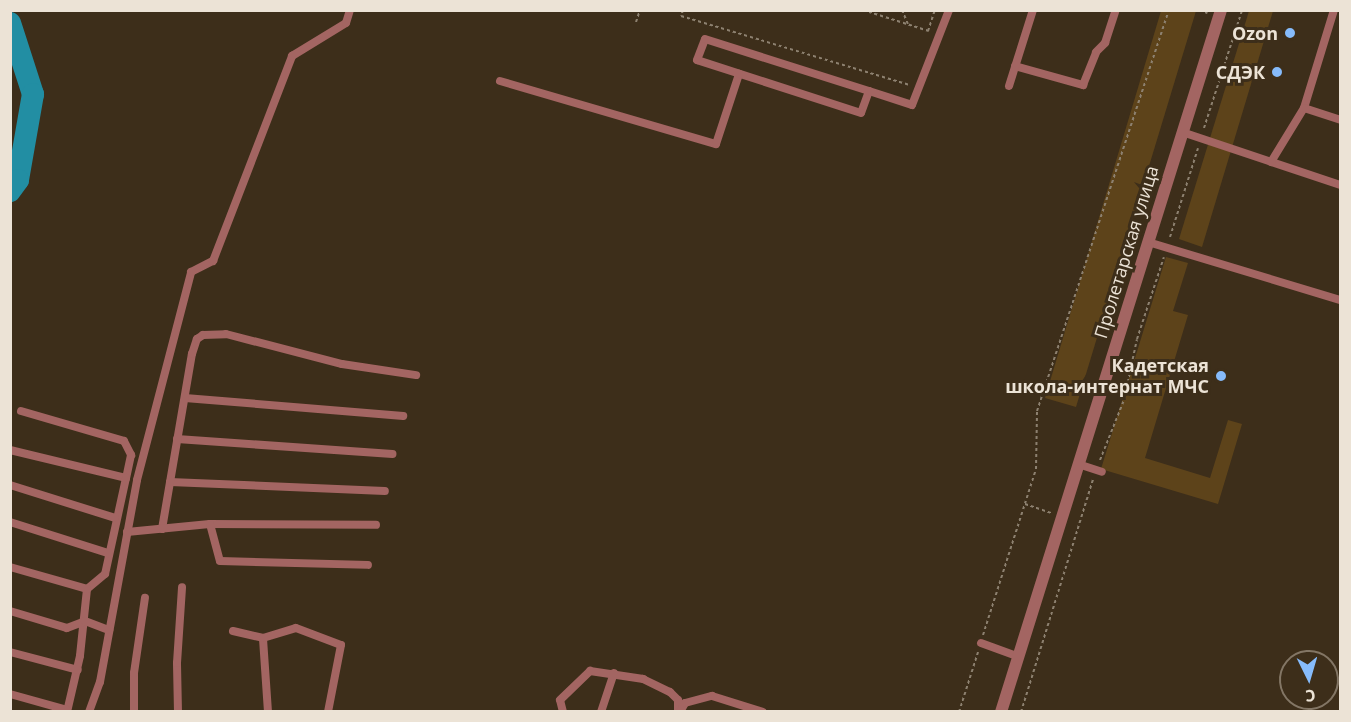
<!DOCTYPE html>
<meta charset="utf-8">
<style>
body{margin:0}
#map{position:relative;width:1351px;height:722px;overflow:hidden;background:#3d2e1a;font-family:"Open Sans",sans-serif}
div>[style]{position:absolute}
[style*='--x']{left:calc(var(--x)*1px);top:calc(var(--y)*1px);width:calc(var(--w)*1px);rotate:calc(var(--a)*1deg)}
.green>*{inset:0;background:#5d431a}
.river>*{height:22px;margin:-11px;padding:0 11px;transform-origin:11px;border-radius:11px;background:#228ea3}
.path>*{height:2px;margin-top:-1px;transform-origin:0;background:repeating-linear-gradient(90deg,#8d8170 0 3px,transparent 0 6px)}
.service>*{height:8px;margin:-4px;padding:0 4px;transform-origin:4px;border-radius:4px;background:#a36562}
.tertiary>*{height:12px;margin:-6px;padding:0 6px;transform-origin:6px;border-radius:6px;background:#a36562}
.dots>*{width:16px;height:16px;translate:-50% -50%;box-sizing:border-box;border:3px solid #3d2e1a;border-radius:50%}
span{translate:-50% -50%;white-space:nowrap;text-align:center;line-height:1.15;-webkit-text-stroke:6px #3d2e1a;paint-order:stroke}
.poi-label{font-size:18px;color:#ece3d6;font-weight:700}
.right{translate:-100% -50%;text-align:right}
.street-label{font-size:18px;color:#ece3d6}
.frame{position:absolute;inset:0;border:12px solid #ece3d6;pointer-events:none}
.north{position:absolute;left:1279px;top:650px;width:60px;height:60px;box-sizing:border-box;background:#3d2e1a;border:2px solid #837665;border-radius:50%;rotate:175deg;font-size:16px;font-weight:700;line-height:24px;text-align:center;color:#ece3d6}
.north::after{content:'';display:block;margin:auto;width:21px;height:27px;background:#86bbfb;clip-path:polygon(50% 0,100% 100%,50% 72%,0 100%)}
</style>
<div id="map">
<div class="green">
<div style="clip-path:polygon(1161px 11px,1196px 11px,1076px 407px,1045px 398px)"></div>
<div style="clip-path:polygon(1249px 11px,1273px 11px,1202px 247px,1179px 239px)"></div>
<div style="clip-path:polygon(1166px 257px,1188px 263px,1173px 311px,1188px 315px,1145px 458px,1210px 478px,1228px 420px,1242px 424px,1218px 504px,1101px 469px)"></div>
</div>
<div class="river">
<div style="--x:10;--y:23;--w:75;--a:72.1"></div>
<div style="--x:33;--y:94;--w:87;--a:99.9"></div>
<div style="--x:18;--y:180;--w:14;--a:126"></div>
</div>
<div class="path">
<div style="--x:683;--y:10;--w:6;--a:108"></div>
<div style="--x:681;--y:16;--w:238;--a:16.8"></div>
<div style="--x:863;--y:10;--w:69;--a:17.7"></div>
<div style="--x:902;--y:10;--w:15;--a:67"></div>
<div style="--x:928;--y:10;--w:6;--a:18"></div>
<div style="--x:1200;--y:10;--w:8;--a:23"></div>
<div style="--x:636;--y:22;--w:13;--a:-72"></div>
<div style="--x:928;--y:31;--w:22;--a:-72"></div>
<div style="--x:1204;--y:128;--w:124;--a:-72.1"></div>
<div style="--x:1170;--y:237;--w:93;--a:-72.5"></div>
<div style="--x:1100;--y:460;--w:65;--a:-68.2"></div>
<div style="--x:1124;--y:400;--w:62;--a:-78"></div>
<div style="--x:1137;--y:339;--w:86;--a:-71.8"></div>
<div style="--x:1025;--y:504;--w:28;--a:19"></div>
<div style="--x:983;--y:635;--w:174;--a:-72.3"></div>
<div style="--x:1036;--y:469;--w:58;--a:-89"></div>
<div style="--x:1037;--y:411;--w:422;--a:-71.8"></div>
<div style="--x:959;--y:712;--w:63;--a:-72.4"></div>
<div style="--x:1021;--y:712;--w:244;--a:-72.8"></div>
</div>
<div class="service">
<div style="--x:1015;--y:66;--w:71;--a:15.6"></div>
<div style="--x:1083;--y:85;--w:35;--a:-68"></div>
<div style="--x:1096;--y:52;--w:13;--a:-45"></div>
<div style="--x:1105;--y:43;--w:35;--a:-72"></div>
<div style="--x:500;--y:81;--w:225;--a:16.3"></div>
<div style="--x:716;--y:144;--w:74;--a:-71.8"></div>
<div style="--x:1009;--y:86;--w:80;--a:-72.5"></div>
<div style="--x:869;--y:91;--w:23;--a:110"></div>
<div style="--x:861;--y:113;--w:172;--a:-162.1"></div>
<div style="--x:697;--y:60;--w:22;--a:-69"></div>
<div style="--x:705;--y:39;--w:172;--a:17.6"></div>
<div style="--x:869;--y:91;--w:45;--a:18"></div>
<div style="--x:912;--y:105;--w:102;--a:-68.7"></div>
<div style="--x:1304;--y:108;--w:102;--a:-73"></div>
<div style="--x:1182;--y:132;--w:167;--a:18.5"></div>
<div style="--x:1271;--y:162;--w:63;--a:-58.6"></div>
<div style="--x:1304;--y:108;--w:38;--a:18"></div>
<div style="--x:1148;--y:242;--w:201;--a:16.8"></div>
<div style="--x:185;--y:398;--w:219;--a:4.7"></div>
<div style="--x:21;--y:411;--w:107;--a:16.2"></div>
<div style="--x:124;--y:441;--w:16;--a:63"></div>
<div style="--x:131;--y:455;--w:24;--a:102"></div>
<div style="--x:177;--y:439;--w:216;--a:4"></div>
<div style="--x:10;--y:450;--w:119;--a:13.6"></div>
<div style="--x:126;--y:478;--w:98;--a:102.3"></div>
<div style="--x:105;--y:574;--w:23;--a:140"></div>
<div style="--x:87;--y:589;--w:67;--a:96"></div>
<div style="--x:80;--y:656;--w:57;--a:103.1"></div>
<div style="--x:1078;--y:464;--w:25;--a:18"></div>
<div style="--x:170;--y:482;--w:215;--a:2.4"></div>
<div style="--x:10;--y:485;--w:110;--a:17.4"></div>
<div style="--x:10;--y:522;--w:103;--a:17.6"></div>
<div style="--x:210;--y:524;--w:166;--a:0.3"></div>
<div style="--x:162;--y:529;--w:178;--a:-80.3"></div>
<div style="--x:192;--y:354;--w:16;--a:-72"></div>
<div style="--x:197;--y:339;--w:7;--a:-34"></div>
<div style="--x:203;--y:335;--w:23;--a:-2"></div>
<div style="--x:226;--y:334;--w:120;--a:14.5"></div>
<div style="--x:342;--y:364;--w:75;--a:8.5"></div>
<div style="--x:127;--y:532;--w:83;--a:-5.5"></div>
<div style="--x:210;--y:524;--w:38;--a:75"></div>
<div style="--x:220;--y:561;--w:148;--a:1.5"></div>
<div style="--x:10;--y:567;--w:80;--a:15.9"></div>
<div style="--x:10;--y:611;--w:59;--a:16.6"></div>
<div style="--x:67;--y:628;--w:19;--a:-21"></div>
<div style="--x:85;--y:621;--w:26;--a:21"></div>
<div style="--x:233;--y:631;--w:31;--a:13"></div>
<div style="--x:981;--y:643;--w:38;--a:20"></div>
<div style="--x:10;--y:652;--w:70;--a:14.8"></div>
<div style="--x:10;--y:694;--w:59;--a:15.7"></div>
<div style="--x:89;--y:712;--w:32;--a:-70"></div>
<div style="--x:100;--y:682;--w:205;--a:-79.6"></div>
<div style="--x:137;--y:480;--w:215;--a:-75.4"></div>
<div style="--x:191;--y:272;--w:25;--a:-27"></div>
<div style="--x:213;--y:261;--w:220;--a:-68.9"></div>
<div style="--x:292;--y:56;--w:63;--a:-31.4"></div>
<div style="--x:346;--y:23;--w:14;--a:-73"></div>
<div style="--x:134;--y:712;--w:39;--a:-90"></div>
<div style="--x:134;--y:673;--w:76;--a:-81.7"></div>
<div style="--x:178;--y:712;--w:49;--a:-91.2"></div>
<div style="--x:177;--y:663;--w:76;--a:-86.2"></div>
<div style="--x:268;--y:712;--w:74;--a:-93.9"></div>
<div style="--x:263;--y:638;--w:34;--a:-17"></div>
<div style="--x:296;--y:628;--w:48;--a:20.7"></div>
<div style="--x:341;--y:645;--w:68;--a:101"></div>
<div style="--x:563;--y:712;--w:12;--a:-104"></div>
<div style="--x:560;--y:700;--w:42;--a:-44"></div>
<div style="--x:590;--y:671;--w:54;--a:8.6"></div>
<div style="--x:643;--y:679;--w:30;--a:26"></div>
<div style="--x:670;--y:692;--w:11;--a:45"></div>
<div style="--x:678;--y:700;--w:12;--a:90"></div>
<div style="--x:601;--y:712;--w:41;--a:-71.6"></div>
<div style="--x:680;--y:712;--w:10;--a:-61"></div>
<div style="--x:685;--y:703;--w:28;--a:-15"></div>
<div style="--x:712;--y:696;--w:53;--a:17.4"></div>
</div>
<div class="tertiary">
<div style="--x:1001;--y:712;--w:736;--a:-72.6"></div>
</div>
<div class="dots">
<div style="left:1290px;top:33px;background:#86bbfb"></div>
<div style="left:1277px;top:72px;background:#86bbfb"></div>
<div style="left:1221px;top:376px;background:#86bbfb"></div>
</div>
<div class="poi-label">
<span class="right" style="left:1278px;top:33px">Ozon</span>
<span class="right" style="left:1265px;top:72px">СДЭК</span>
<span class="right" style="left:1209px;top:376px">Кадетская<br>школа-интернат МЧС</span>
</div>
<div class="street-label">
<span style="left:1126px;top:252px;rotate:-73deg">Пролетарская улица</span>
</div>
<div class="frame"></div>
<div class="north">С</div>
</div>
